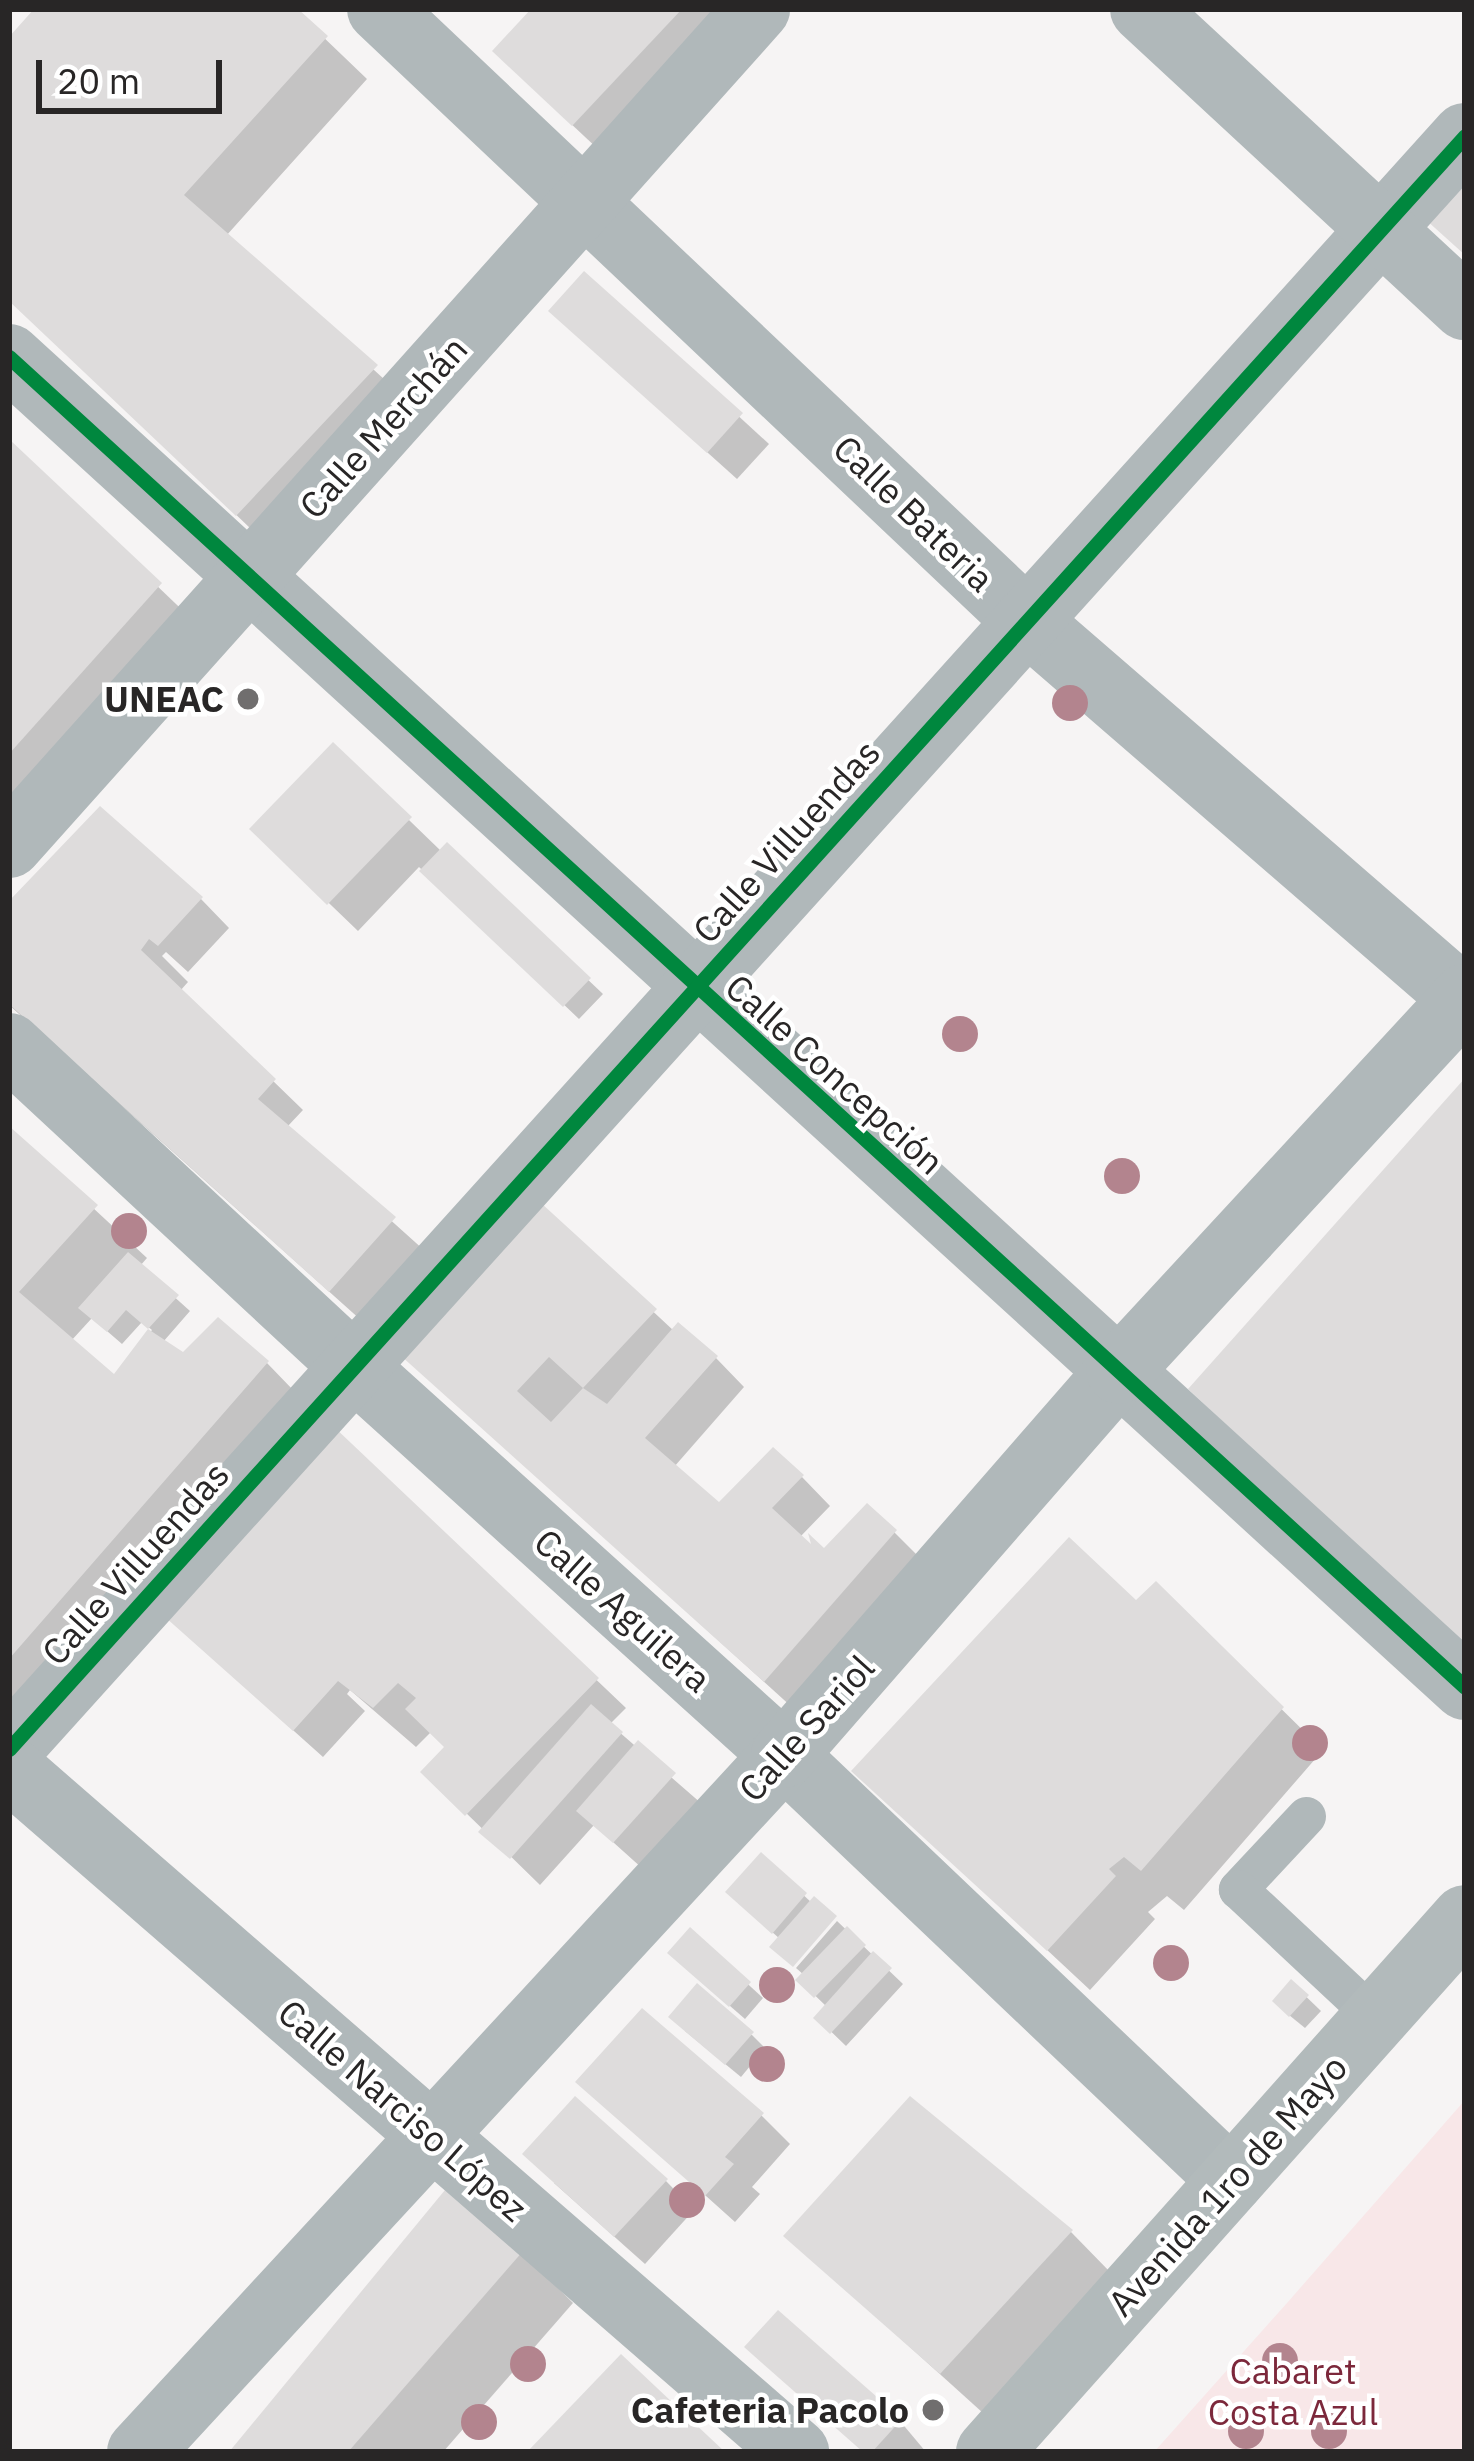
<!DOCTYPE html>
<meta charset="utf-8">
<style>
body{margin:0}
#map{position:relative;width:1474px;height:2461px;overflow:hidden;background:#f6f4f4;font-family:"IBM Plex Sans",sans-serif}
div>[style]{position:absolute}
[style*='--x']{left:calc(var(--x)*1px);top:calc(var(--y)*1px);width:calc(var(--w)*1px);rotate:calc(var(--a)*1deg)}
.green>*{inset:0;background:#f8e7e8}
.shadow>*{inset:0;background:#0003}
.building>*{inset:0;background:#dedcdc}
.service>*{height:39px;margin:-19.5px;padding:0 19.5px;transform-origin:19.5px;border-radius:19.5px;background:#b0b8ba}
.minor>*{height:66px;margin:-33px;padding:0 33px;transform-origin:33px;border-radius:33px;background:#b0b8ba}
.tertiary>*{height:66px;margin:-33px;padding:0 33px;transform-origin:33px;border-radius:33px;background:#b0b8ba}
.primary>*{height:66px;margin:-33px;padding:0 33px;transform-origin:33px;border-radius:33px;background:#b2babb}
.cycleway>*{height:15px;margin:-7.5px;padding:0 7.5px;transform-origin:7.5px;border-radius:7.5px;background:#00873e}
.trees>*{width:36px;height:36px;margin:-18px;border-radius:50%;background:#b3848e}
.dots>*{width:33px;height:33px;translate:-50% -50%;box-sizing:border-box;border:6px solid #fff;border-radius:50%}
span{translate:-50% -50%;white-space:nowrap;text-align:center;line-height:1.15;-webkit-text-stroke:9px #fff;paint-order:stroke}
.street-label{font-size:36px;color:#282626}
.poi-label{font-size:36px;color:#282626;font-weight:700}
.right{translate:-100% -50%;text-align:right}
.park-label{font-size:36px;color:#7c283b}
.frame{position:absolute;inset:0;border:12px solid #282626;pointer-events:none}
.scale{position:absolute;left:36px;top:60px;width:186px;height:54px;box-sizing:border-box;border:6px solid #282626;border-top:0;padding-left:15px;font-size:36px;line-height:42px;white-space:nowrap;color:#282626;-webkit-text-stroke:9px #fff;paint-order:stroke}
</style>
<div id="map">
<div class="green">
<div style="clip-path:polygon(1465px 2100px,1465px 2452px,1154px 2452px,1287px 2303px)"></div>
</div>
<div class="shadow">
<div style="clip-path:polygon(38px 9px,294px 9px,367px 79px,226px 236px,427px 418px,289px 565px,9px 299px,9px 41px)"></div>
<div style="clip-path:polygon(535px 9px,741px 9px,615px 165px,537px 92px)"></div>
<div style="clip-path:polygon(585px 275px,769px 444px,737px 479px,581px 339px)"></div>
<div style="clip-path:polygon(9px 444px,200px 627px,9px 835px)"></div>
<div style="clip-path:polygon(409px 820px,442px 852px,447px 846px,603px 994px,579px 1019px,419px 867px,358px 931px,281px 857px)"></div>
<div style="clip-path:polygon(201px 899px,229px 928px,188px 972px,166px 952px,162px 956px,188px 982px,180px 991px,303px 1110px,287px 1127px,435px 1260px,372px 1330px,9px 1005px,9px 905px)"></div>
<div style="clip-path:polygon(evenodd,9px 1130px,147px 1258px,140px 1266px,190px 1311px,163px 1342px,183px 1356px,267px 1363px,295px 1392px,33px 1720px,9px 1699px,9px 1130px,92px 1318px,122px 1344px,142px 1322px,152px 1330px,115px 1378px,71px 1341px,92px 1318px)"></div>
<div style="clip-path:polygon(541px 1207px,674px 1331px,716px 1358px,744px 1387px,674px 1467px,719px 1506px,802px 1477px,830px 1506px,800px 1537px,817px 1553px,894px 1532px,923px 1561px,794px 1709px,404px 1355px)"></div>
<div style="clip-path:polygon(333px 1429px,626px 1708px,610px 1724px,702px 1804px,643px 1869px,594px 1825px,540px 1885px,424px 1772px,448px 1747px,432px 1731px,416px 1747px,350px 1690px,347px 1694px,365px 1711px,323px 1757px,198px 1645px)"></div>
<div style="clip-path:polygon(1156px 1585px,1323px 1750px,1184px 1910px,1167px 1896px,1148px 1912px,1155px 1919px,1090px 1990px,855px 1771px,1136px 1604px)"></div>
<div style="clip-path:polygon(761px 1856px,812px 1903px,780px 1939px,742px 1905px)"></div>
<div style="clip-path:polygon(837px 1921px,903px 1984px,846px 2046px,817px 2018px,827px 2007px,799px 1980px,804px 1975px,796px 1968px)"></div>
<div style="clip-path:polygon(690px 1931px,763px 1998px,745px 2019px,684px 1966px)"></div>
<div style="clip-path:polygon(1292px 1983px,1321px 2011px,1305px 2028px,1289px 2015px)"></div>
<div style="clip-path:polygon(685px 2031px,752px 2035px,765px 2048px,741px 2077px)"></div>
<div style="clip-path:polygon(579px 2082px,761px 2115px,790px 2144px,752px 2187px,760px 2194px,735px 2222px)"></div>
<div style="clip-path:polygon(666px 2181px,694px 2210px,645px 2264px,554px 2183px)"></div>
<div style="clip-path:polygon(1071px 2232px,1111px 2273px,983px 2413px,787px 2236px)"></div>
<div style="clip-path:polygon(522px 2252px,573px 2303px,443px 2452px,232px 2452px)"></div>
<div style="clip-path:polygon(900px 2421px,926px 2452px,864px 2452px)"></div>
</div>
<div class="building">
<div style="clip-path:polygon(34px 9px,298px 9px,328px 36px,184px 195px,378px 365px,236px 516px,9px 301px,9px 37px)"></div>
<div style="clip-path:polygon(531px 9px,682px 9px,572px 126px,492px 51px)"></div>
<div style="clip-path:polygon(1465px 175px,1465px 255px,1425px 219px)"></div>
<div style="clip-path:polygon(584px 271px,743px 413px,707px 453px,548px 311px)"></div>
<div style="clip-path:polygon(9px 439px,162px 583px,9px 754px)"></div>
<div style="clip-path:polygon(333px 742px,412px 817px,327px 905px,249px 829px)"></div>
<div style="clip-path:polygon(100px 806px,203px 897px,158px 946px,149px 939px,141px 950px,276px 1079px,258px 1099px,396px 1217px,329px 1292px,9px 1004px,9px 901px)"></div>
<div style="clip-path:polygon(447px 842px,591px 978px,563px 1007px,419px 871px)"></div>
<div style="clip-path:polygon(1465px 1078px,1465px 1648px,1188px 1389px)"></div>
<div style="clip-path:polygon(9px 1126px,98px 1205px,19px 1292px,114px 1374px,148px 1329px,126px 1310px,107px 1332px,78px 1308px,128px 1252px,179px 1295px,148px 1329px,183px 1352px,218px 1317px,269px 1361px,9px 1659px)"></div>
<div style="clip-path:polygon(541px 1203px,657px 1309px,583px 1388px,549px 1357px,517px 1391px,551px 1422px,583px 1388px,607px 1404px,678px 1322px,718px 1356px,645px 1438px,719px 1502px,773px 1447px,804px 1475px,772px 1508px,811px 1544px,808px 1533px,824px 1548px,867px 1503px,897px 1530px,764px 1682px,400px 1355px)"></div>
<div style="clip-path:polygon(332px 1425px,599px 1678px,465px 1816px,420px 1772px,444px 1747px,405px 1709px,416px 1698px,398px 1683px,373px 1708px,338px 1681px,293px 1731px,165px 1617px)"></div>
<div style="clip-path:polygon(1069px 1537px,1136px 1600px,1156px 1581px,1284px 1707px,1141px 1871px,1124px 1857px,1109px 1869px,1116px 1876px,1047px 1951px,851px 1771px)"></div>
<div style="clip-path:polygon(591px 1704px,623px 1732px,510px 1859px,478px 1832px)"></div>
<div style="clip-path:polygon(638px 1740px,676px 1773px,613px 1843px,576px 1811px)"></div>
<div style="clip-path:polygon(761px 1852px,807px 1893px,772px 1934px,725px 1892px)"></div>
<div style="clip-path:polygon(814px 1896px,837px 1916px,793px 1967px,769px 1947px)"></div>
<div style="clip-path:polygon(847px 1926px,866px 1945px,814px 1998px,795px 1980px)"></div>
<div style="clip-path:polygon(690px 1927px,751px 1982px,729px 2007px,667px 1953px)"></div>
<div style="clip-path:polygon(873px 1951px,892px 1968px,830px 2034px,813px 2018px)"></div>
<div style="clip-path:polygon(1291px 1979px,1309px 1995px,1289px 2017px,1272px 2001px)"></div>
<div style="clip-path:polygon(697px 1983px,754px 2032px,725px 2065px,668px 2017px)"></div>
<div style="clip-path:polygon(642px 2008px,764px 2113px,725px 2157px,734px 2164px,705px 2196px,575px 2082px)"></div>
<div style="clip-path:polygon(575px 2096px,668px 2179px,614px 2237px,522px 2154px)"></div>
<div style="clip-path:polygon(910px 2096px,1073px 2230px,940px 2374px,783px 2236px)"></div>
<div style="clip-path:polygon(445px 2190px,524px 2250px,348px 2452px,229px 2452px)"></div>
<div style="clip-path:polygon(778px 2310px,902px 2419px,872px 2452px,863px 2452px,744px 2347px)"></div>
<div style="clip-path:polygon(621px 2354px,725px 2452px,527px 2452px)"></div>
</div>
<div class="service">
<div style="--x:1306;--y:1816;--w:100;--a:133"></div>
<div style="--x:1238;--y:1889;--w:187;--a:43.1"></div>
</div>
<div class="minor">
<div style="--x:380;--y:9;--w:889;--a:43.41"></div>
<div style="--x:1026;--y:620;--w:581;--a:40.88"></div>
<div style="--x:9;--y:357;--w:1972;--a:42.41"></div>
<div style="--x:9;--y:1046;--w:470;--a:42.9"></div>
<div style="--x:353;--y:1366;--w:581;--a:42.07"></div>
<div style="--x:784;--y:1755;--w:617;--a:43.55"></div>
<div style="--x:9;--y:1749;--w:2173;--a:-47.93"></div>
<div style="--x:9;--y:1768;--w:1043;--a:40.99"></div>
<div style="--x:140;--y:2452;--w:949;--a:-47.26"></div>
<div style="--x:784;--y:1755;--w:510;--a:-48.9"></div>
<div style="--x:1119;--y:1371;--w:510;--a:-47.23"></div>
</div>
<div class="tertiary">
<div style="--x:1143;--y:9;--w:439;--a:42.8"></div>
<div style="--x:9;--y:845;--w:1122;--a:-48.18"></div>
</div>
<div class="primary">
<div style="--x:989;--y:2452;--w:715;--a:-48.29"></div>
</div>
<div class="cycleway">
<div style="--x:9;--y:357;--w:1972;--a:42.41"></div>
<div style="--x:9;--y:1749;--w:2173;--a:-47.93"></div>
</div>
<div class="trees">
<div style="left:1070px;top:703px"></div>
<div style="left:960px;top:1034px"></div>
<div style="left:1122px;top:1176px"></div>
<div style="left:129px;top:1231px"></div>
<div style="left:1310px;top:1743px"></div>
<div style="left:1171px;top:1963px"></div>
<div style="left:777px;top:1985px"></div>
<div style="left:767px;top:2064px"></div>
<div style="left:687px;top:2200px"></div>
<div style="left:1280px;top:2361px"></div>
<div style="left:528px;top:2364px"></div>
<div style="left:479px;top:2422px"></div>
<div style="left:1246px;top:2431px"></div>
<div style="left:1329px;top:2431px"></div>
</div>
<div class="dots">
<div style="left:248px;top:699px;background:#706e6e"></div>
<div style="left:933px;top:2410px;background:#706e6e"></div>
</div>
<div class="street-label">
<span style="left:383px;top:427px;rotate:-48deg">Calle Merchán</span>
<span style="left:914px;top:513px;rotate:44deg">Calle Bateria</span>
<span style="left:786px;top:841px;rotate:-48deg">Calle Villuendas</span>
<span style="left:835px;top:1074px;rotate:42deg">Calle Concepción</span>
<span style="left:135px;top:1563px;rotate:-48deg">Calle Villuendas</span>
<span style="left:623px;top:1610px;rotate:42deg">Calle Aguilera</span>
<span style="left:806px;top:1728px;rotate:-48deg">Calle Sariol</span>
<span style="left:403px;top:2110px;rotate:41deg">Calle Narciso López</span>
<span style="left:1227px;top:2185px;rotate:-48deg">Avenida 1ro de Mayo</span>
</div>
<div class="poi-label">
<span class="right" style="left:224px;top:699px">UNEAC</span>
<span class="right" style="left:909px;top:2410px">Cafeteria Pacolo</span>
</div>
<div class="park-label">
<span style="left:1293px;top:2391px">Cabaret<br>Costa Azul</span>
</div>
<div class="frame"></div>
<div class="scale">20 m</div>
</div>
